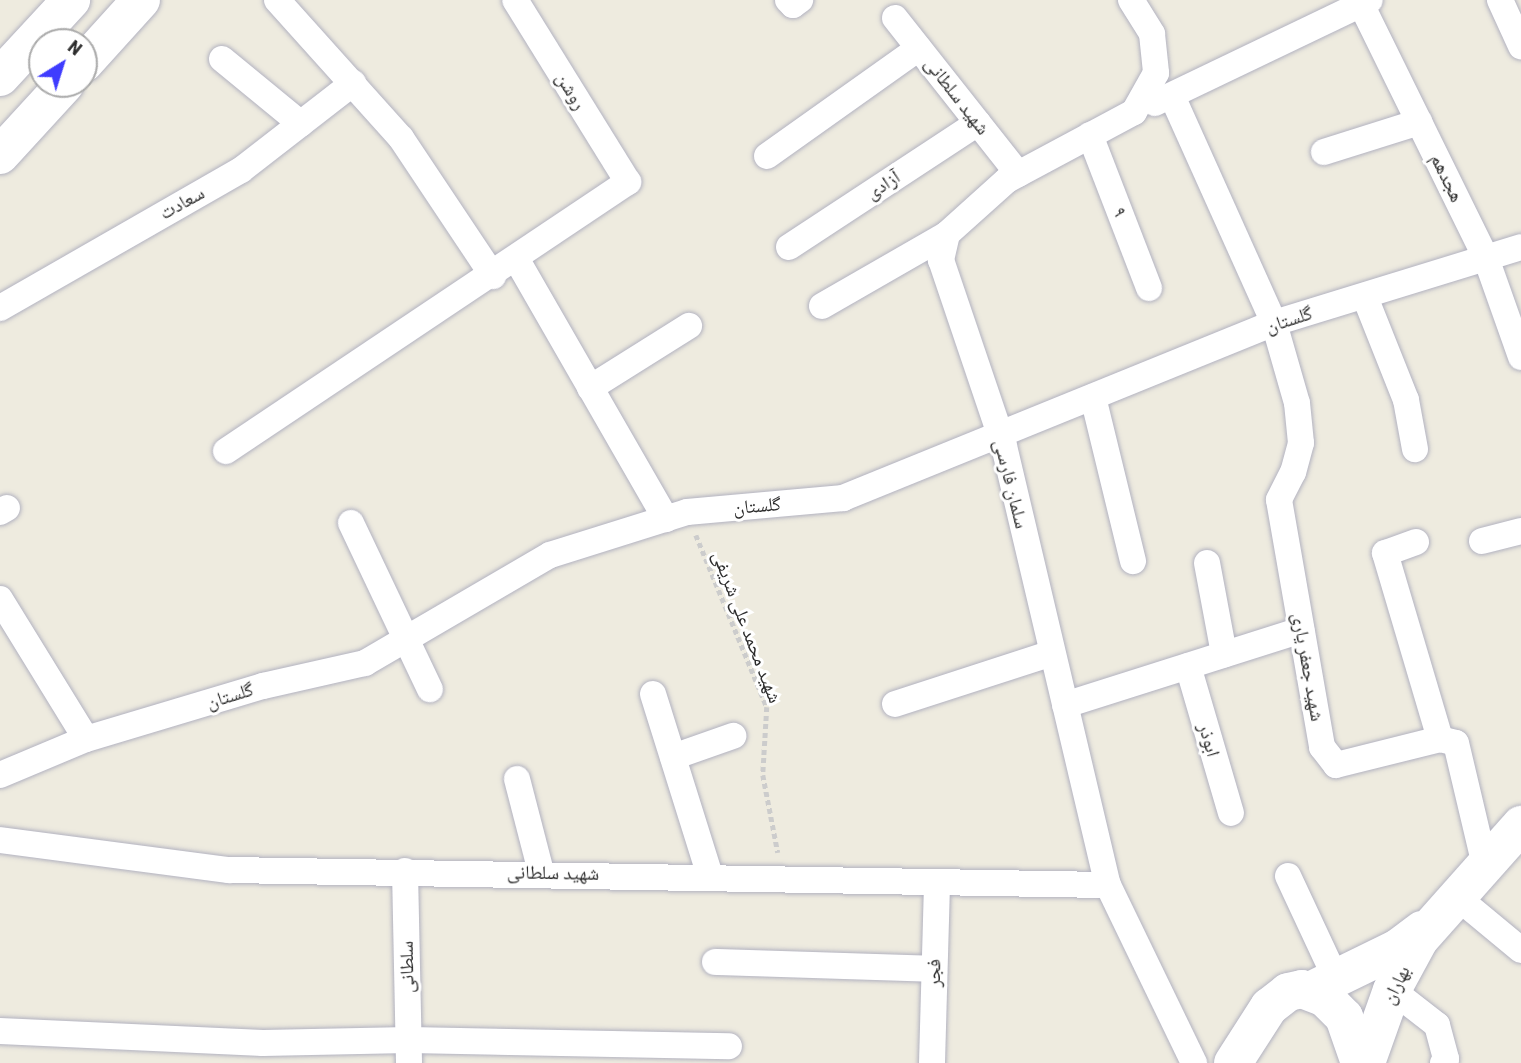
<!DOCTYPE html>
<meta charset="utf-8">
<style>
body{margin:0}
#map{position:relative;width:1521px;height:1063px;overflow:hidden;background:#eeebdf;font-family:"Roboto Condensed","Noto Naskh Arabic",sans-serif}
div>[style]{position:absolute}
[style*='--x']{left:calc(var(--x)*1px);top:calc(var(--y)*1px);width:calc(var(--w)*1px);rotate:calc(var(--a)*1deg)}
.path>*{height:4.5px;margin-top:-2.25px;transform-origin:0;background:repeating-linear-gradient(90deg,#ccc 0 5px,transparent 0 8.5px)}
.roads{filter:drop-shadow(0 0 2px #b2b2c0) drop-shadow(0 0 2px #b2b2c0)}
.street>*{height:26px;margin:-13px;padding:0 13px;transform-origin:13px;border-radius:13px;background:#fff}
.secondary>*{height:38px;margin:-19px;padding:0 19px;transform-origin:19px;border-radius:19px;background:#fff}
span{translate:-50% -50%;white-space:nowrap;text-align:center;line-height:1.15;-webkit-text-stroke:6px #fff;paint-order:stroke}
.street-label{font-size:19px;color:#2c2c2c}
.north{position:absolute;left:28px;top:28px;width:70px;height:70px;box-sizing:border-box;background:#fff;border:2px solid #ababab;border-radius:50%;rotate:38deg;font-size:19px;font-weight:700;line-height:28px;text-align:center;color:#2c2c2c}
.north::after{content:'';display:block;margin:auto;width:24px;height:32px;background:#3f3cfe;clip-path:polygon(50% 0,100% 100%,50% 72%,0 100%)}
</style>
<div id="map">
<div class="path">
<div style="--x:696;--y:535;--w:186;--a:67.6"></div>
<div style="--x:767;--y:707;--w:68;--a:93.4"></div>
<div style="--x:763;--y:775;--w:79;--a:79.1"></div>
</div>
<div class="roads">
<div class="street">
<div style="--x:277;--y:0;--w:186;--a:48.1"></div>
<div style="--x:401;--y:138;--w:166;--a:56.3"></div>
<div style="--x:788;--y:0;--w:7;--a:45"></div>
<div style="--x:793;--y:5;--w:9;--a:-36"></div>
<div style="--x:1131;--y:0;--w:40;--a:58"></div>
<div style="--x:1152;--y:34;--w:39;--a:84"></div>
<div style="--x:1156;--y:73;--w:45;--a:119.4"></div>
<div style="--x:1134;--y:112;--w:144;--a:151.8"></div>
<div style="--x:1007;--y:180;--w:81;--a:138"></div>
<div style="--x:947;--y:234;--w:27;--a:103"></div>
<div style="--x:941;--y:260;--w:196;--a:71.3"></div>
<div style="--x:1004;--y:446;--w:451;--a:76.7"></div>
<div style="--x:1108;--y:885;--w:198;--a:64.2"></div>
<div style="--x:1500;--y:0;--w:51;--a:65.5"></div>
<div style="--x:1361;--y:4;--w:283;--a:63.8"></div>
<div style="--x:1486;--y:258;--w:105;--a:70.5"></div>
<div style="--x:895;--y:18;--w:199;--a:51.7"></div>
<div style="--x:222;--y:59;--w:102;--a:39.4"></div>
<div style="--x:1172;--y:96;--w:249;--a:65.8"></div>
<div style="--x:1274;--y:323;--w:83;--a:74"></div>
<div style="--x:1297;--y:403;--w:40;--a:84.3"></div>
<div style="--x:1301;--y:443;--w:30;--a:105"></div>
<div style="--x:1293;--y:472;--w:31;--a:117"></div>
<div style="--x:1279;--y:500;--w:251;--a:80.1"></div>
<div style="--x:1322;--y:747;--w:23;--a:52"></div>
<div style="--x:1336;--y:765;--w:107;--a:-14"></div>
<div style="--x:1440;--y:739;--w:16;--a:14"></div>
<div style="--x:1456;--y:743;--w:126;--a:76.7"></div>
<div style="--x:1155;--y:103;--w:238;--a:-25.6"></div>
<div style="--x:1090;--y:135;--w:164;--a:68.9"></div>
<div style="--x:1324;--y:152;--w:100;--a:-17.5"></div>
<div style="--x:767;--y:156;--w:186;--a:-35.4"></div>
<div style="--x:789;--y:247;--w:226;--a:-33.3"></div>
<div style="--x:517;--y:260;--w:299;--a:60.1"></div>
<div style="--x:1365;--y:297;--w:111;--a:68.3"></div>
<div style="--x:1406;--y:400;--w:50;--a:79.6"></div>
<div style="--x:822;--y:306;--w:144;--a:-29.9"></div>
<div style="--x:0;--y:308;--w:278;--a:-29.8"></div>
<div style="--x:241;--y:170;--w:142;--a:-37.8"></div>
<div style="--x:590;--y:388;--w:117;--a:-32.1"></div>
<div style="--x:1093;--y:397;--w:169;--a:76.3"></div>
<div style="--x:226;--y:451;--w:484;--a:-33.8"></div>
<div style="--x:628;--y:182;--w:214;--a:-121.8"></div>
<div style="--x:0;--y:512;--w:8;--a:-30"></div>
<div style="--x:351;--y:523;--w:184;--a:64.6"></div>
<div style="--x:1482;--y:541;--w:40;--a:-14.4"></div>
<div style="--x:1416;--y:542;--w:33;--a:160"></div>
<div style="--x:1385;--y:553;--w:194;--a:73.5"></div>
<div style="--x:1207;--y:563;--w:93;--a:79.4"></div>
<div style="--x:0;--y:599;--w:164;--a:58.4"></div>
<div style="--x:1188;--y:666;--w:153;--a:73.7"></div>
<div style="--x:653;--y:694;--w:191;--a:72.6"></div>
<div style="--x:895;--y:704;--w:165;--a:-18"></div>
<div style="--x:1065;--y:705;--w:248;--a:-17.6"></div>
<div style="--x:673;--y:757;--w:64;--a:-19.3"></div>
<div style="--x:0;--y:775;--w:93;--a:-22.7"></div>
<div style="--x:86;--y:739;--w:185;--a:-16.7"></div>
<div style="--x:263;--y:686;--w:105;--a:-12.7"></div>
<div style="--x:365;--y:663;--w:214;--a:-30.3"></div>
<div style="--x:550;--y:555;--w:144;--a:-17.4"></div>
<div style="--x:687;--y:512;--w:157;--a:-5.1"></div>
<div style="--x:843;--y:498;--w:465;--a:-22.1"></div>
<div style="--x:1274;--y:323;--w:258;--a:-17.1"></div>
<div style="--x:517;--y:779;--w:96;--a:75.5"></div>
<div style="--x:0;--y:840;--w:231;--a:7.5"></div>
<div style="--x:229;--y:870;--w:879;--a:0.98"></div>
<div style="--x:405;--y:871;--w:192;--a:88.8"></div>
<div style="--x:1288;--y:876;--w:114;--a:65"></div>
<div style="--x:1457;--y:897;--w:83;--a:39.6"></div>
<div style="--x:715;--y:962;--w:219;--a:1.8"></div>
<div style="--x:1392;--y:990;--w:57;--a:37.9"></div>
<div style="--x:1437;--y:1025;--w:35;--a:75"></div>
<div style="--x:1446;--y:1059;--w:5;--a:127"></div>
<div style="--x:0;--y:1031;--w:263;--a:2.6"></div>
<div style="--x:263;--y:1043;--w:146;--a:-1.2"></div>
<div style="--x:409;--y:1040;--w:320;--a:1.1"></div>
<div style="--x:932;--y:1063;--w:181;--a:-88.4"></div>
</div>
<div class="secondary">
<div style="--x:84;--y:63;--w:85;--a:-47.9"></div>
<div style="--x:0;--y:77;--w:105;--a:-47.3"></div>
<div style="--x:0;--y:155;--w:96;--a:-47.5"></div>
<div style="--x:1312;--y:990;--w:96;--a:-26"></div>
<div style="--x:1398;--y:948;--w:30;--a:-37"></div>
<div style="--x:1233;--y:1063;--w:67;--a:-57.3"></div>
<div style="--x:1269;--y:1007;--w:24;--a:-38"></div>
<div style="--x:1288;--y:992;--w:14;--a:-12"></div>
<div style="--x:1302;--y:989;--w:25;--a:21"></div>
<div style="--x:1325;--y:998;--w:27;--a:45"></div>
<div style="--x:1344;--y:1017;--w:49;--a:70.8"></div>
<div style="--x:1366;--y:1063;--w:77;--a:-70.4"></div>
<div style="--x:1392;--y:990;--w:57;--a:-61.6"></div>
<div style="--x:1419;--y:940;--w:154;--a:-48.4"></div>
</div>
</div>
<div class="street-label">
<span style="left:571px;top:91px;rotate:58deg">روشن</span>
<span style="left:957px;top:96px;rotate:52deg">شهید سلطانی</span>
<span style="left:1447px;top:178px;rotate:64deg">هجدهم</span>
<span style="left:883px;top:185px;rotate:-33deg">آزادی</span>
<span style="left:182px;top:203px;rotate:-29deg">سعادت</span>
<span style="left:1120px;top:212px;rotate:69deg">۹</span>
<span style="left:1289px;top:320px;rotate:-18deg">گلستان</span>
<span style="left:1011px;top:484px;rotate:76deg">سلمان فارسی</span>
<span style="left:757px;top:506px;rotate:-5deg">گلستان</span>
<span style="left:747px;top:627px;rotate:69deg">شهید محمد علی شریفی</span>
<span style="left:1308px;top:667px;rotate:80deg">شهید جعفر یاری</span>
<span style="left:230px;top:696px;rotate:-17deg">گلستان</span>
<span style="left:1209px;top:740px;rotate:74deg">ابوذر</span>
<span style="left:553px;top:873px;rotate:1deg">شهید سلطانی</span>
<span style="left:407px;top:967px;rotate:-91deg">سلطانی</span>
<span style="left:934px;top:973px;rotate:-89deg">فجر</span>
<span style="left:1396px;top:985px;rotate:-64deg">بهاران</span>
</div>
<div class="north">N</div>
</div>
